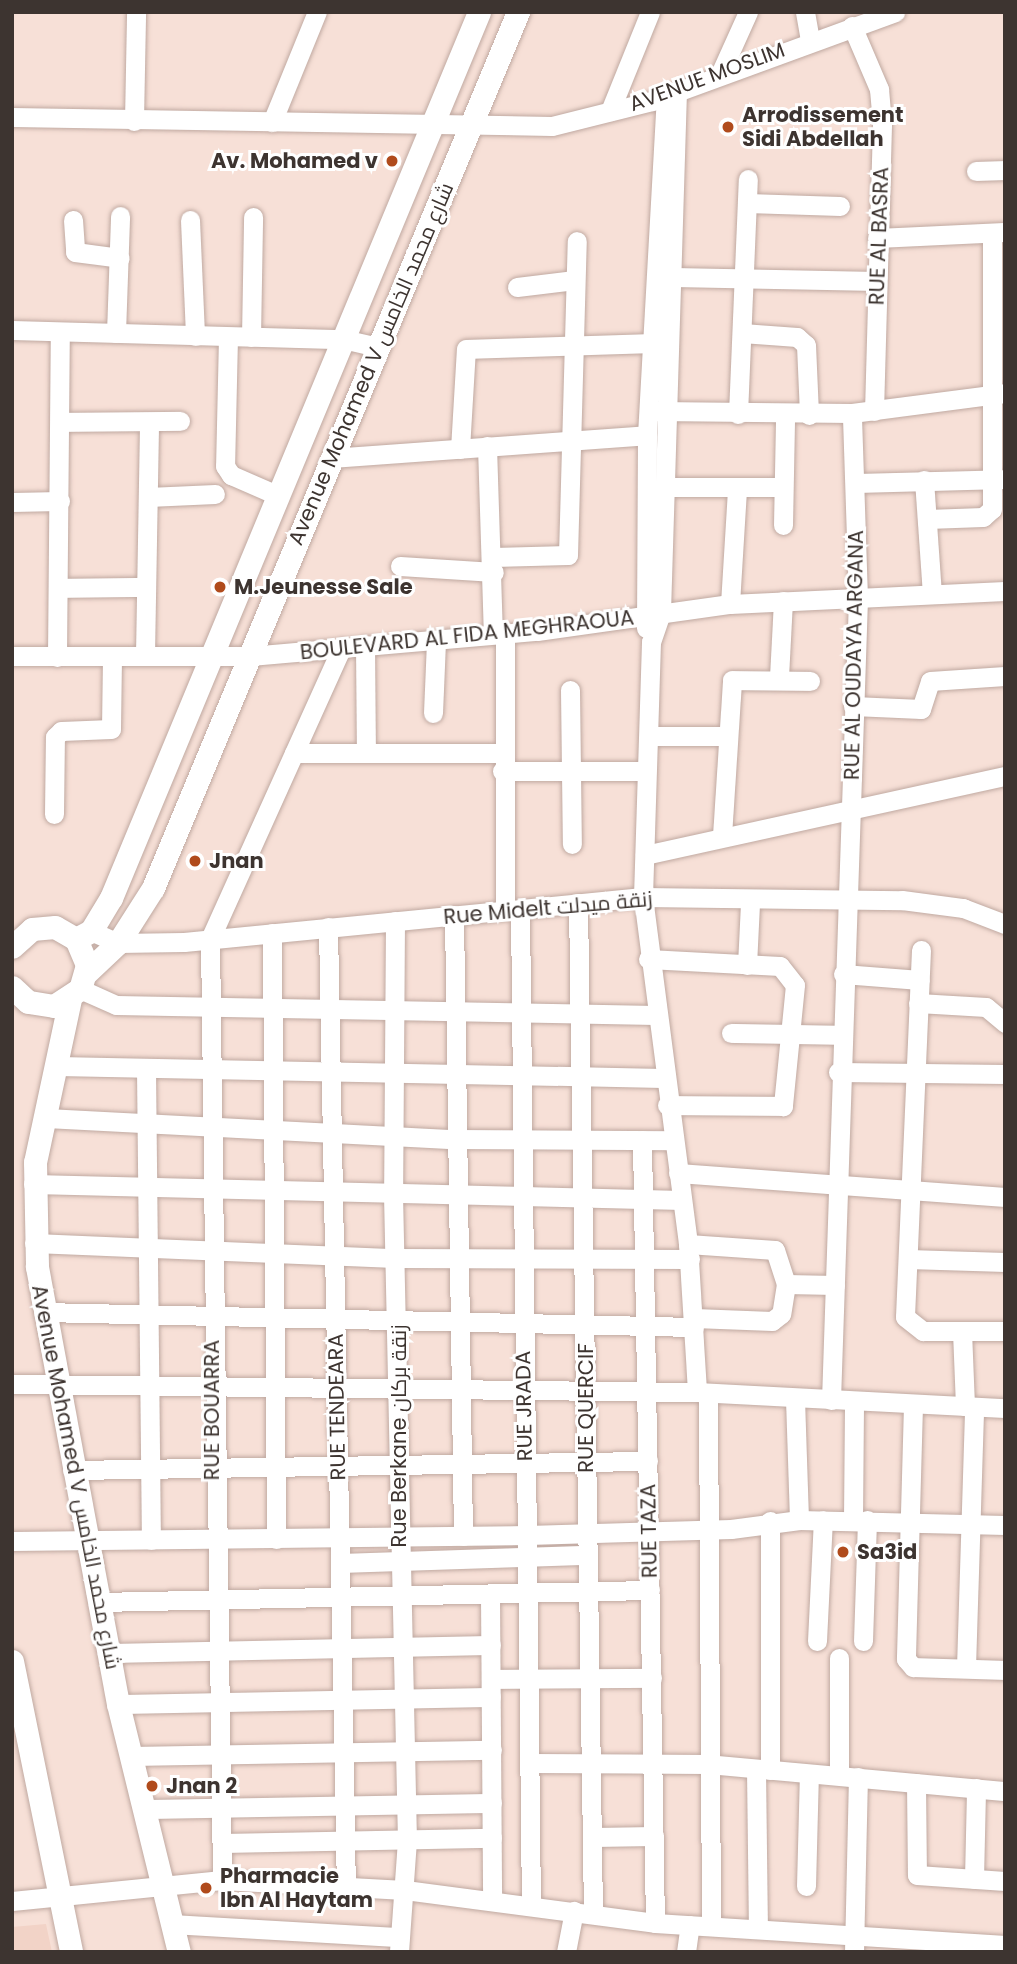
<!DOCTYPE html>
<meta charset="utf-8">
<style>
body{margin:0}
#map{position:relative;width:1017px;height:1964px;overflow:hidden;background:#f7e0d7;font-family:Poppins,Cairo,sans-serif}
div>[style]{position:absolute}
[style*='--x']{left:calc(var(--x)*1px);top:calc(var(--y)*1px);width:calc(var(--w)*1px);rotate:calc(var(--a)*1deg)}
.built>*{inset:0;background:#f2d3c7}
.roads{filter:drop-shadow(0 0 2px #c0a9a1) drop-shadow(0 0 2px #c0a9a1)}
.minor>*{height:19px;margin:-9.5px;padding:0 9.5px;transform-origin:9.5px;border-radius:9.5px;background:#fff}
.tertiary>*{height:23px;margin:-11.5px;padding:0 11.5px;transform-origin:11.5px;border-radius:11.5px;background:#fff}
.dots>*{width:19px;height:19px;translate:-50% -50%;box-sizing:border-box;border:4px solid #fff;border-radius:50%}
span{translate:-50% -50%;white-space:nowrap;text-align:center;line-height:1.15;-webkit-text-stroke:6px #fff;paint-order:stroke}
.street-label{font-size:21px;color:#3d3430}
.poi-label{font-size:21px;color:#3d3430;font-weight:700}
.left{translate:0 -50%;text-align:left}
.right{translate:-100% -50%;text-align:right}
.frame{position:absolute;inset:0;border:14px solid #3d3430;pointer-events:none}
</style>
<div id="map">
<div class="built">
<div style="clip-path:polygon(46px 1924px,52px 1952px,12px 1952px,12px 1927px)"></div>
</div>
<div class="roads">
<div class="minor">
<div style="--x:805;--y:12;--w:28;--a:80"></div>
<div style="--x:852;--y:26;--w:69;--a:66.8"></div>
<div style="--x:879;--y:89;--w:36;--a:85"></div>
<div style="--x:882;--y:125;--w:286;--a:91.6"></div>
<div style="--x:721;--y:72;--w:66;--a:-65.8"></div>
<div style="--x:677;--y:91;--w:522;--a:91.76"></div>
<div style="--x:661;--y:613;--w:31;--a:109"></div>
<div style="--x:651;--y:642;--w:255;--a:91.8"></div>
<div style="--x:643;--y:897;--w:350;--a:82.6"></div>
<div style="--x:688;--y:1244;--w:148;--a:86.5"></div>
<div style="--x:610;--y:111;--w:107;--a:-68"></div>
<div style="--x:12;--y:117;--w:540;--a:0.95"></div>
<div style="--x:552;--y:126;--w:103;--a:-14"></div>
<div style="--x:652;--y:101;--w:259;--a:-20.1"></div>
<div style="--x:134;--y:121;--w:109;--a:-88.9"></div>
<div style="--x:272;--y:122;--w:119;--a:-67.8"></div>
<div style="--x:976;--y:171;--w:29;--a:-2"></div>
<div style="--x:747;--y:203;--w:93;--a:1.8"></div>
<div style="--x:73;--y:220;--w:32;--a:86"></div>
<div style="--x:75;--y:252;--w:45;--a:7.6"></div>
<div style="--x:190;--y:220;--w:116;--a:87.5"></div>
<div style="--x:877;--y:238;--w:127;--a:-2.7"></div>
<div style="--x:673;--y:277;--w:204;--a:1.1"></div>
<div style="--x:517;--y:287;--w:58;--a:-6.9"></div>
<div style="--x:12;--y:330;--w:331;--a:1.6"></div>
<div style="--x:343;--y:339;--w:35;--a:13"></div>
<div style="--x:116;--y:333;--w:117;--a:-88"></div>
<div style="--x:742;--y:333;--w:55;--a:4.2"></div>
<div style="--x:797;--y:337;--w:12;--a:42"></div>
<div style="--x:806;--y:345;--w:70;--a:87.5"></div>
<div style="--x:228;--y:337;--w:129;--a:91.3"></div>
<div style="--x:225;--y:466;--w:11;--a:56"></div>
<div style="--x:231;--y:475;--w:50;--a:23.5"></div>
<div style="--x:251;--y:337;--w:120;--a:-89"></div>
<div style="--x:654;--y:411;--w:198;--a:0.6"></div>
<div style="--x:852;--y:413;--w:154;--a:-7.4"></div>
<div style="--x:738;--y:414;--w:235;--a:-87.6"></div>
<div style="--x:60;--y:422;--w:120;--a:-0.5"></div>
<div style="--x:487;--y:446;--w:188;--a:88.2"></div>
<div style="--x:460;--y:449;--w:100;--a:-86.6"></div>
<div style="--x:466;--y:349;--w:186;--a:-1.8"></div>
<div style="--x:330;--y:458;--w:318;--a:-4.1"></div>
<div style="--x:924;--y:480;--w:114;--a:86"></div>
<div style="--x:856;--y:483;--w:148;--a:-1.5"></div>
<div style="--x:664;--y:487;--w:118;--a:0"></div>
<div style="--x:148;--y:497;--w:67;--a:-2.6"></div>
<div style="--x:12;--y:502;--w:48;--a:-1.2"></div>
<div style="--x:927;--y:519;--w:56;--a:-2"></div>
<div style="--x:983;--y:517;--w:12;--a:-42"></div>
<div style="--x:992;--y:509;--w:276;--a:-90"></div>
<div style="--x:783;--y:525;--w:109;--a:-88.9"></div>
<div style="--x:493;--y:557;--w:75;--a:-1.5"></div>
<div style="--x:568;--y:555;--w:314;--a:-88.4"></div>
<div style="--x:400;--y:566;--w:94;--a:3.7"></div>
<div style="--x:59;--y:588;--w:87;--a:-0.7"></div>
<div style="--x:730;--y:604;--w:116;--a:-86.5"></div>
<div style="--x:646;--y:628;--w:193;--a:-89.7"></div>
<div style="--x:647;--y:435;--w:340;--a:-86.8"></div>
<div style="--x:505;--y:634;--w:276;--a:90"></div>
<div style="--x:365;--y:645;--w:108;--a:89.5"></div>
<div style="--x:145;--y:655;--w:231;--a:-89"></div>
<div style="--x:12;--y:656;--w:238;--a:0"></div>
<div style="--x:250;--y:656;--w:288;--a:-5"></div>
<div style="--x:537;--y:631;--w:195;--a:-8"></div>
<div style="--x:730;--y:604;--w:275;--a:-2.7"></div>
<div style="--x:57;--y:657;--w:325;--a:-89.5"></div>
<div style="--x:779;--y:677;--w:76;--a:-87"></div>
<div style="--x:570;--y:690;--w:154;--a:89.3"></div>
<div style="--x:853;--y:706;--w:68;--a:2.5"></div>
<div style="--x:921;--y:709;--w:29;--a:-72"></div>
<div style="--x:930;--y:681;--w:75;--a:-3.8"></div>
<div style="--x:433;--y:713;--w:73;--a:-87.6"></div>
<div style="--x:649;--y:736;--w:79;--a:0"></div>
<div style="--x:294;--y:753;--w:209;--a:0"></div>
<div style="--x:502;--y:771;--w:143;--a:0"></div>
<div style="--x:54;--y:814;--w:77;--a:-89.3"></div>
<div style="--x:55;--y:737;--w:8;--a:-45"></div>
<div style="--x:61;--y:731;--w:50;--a:-2.3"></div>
<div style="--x:111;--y:729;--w:73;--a:-89.2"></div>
<div style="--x:722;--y:836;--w:156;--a:-86.3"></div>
<div style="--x:732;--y:680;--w:78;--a:0.7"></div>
<div style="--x:645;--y:855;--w:369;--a:-12.4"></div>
<div style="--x:578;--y:903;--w:1011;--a:89.15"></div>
<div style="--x:520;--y:909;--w:995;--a:89.37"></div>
<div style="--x:454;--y:915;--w:621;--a:89.17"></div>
<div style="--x:395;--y:921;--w:273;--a:90.4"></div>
<div style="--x:393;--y:1194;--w:646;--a:88.76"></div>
<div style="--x:407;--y:1840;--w:112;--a:94.1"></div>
<div style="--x:328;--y:927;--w:960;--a:88.93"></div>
<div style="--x:91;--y:931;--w:30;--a:24"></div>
<div style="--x:118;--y:943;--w:66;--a:-0.9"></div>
<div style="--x:184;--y:942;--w:461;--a:-5.6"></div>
<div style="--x:643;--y:897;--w:259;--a:0.7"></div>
<div style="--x:902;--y:900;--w:62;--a:7.5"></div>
<div style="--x:963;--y:908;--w:45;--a:20.9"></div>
<div style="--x:272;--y:933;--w:606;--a:89.62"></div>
<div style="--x:921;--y:950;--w:367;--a:92.5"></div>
<div style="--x:905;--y:1317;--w:23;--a:38"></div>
<div style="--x:923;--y:1331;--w:82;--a:0"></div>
<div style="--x:648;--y:959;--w:132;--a:3"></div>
<div style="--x:780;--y:966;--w:24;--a:52"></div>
<div style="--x:795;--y:985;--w:122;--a:95.7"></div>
<div style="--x:783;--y:1106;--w:116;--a:-179.5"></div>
<div style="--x:747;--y:965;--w:62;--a:-87.2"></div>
<div style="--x:843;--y:974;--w:77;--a:4.5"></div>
<div style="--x:80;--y:989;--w:39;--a:24"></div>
<div style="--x:116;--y:1005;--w:539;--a:1.06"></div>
<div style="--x:918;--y:1003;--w:68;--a:3.4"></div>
<div style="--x:986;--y:1007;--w:25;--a:40"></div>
<div style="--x:731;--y:1033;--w:110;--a:1"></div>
<div style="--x:57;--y:1066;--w:606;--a:1.13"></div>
<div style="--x:146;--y:1069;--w:471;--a:89.4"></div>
<div style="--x:838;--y:1072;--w:167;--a:0.7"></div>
<div style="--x:46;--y:1118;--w:408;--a:3"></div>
<div style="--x:453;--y:1139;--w:221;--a:0.3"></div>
<div style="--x:642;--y:1140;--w:783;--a:89.05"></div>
<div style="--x:678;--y:1173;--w:328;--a:4.2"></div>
<div style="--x:33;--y:1184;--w:649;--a:1.41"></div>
<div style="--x:34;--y:1243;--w:361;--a:2.4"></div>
<div style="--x:395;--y:1258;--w:295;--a:0.2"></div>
<div style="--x:688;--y:1244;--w:87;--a:3.9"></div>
<div style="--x:775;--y:1250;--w:36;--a:72"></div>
<div style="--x:786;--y:1284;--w:30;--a:99"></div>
<div style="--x:781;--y:1314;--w:11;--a:142"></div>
<div style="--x:772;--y:1321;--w:78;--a:-177.8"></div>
<div style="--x:908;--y:1259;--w:97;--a:1.8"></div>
<div style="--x:786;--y:1284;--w:49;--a:1.2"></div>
<div style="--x:43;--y:1312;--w:651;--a:1.32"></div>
<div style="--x:962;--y:1331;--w:75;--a:87.7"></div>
<div style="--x:12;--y:1384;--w:685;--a:0.67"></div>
<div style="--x:697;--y:1392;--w:308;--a:3"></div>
<div style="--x:708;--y:1393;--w:533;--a:89.68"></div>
<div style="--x:795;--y:1399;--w:121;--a:88.1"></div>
<div style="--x:831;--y:1400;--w:802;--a:-88.07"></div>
<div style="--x:858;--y:598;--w:185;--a:-91.9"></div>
<div style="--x:913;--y:1405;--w:254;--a:91.6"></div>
<div style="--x:906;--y:1659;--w:11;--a:49"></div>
<div style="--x:913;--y:1667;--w:92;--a:1.9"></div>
<div style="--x:72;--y:1470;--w:576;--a:-0.9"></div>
<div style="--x:853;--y:1520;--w:118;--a:-89.5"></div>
<div style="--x:770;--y:1521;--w:249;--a:90"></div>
<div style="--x:12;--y:1541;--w:515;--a:-0.67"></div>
<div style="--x:527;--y:1535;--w:204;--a:-1.7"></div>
<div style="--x:731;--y:1529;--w:69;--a:-7.5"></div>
<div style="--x:799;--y:1520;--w:206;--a:1.4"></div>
<div style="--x:342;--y:1563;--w:245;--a:-1.9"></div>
<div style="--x:490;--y:1595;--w:304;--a:89.6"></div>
<div style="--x:99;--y:1602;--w:551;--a:-1.25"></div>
<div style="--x:817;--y:1641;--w:121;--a:-87.2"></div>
<div style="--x:863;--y:1641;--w:121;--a:-88.1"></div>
<div style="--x:108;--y:1653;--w:383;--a:-1.2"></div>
<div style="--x:966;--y:1667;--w:260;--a:-88.2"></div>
<div style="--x:491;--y:1679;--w:161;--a:-0.4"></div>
<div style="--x:118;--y:1704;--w:373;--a:-1.1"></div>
<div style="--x:131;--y:1756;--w:361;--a:-1"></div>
<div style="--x:530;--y:1763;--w:177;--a:0.3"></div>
<div style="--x:707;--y:1764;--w:299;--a:5.2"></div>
<div style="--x:756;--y:1769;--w:157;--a:89.3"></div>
<div style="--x:839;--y:1775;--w:117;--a:-90"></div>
<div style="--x:916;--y:1783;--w:92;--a:89.4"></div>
<div style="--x:917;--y:1875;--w:88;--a:3.9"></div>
<div style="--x:144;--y:1809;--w:348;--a:-1"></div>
<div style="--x:594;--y:1837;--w:60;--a:-1"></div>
<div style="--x:222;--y:1843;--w:270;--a:-1.1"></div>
<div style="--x:974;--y:1879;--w:91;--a:-88.7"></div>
<div style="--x:222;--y:1880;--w:941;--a:-90.73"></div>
<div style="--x:210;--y:939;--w:320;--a:-65.7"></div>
<div style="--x:806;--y:1886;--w:112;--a:-88.5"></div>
<div style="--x:12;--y:1901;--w:211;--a:-5.7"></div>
<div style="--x:222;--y:1880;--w:183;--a:3.1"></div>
<div style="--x:405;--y:1890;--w:252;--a:7.5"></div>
<div style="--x:655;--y:1923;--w:351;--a:3.6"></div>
<div style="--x:172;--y:1924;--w:228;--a:3.3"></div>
<div style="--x:566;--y:1952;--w:42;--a:-79"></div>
<div style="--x:686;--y:1952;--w:27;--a:-82"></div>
<div style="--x:854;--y:1952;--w:175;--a:-88.7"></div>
</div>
<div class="tertiary">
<div style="--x:76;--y:939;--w:17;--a:-28"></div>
<div style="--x:91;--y:931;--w:39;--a:-59"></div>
<div style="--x:111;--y:898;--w:959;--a:-67.44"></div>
<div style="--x:12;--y:947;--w:27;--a:-42"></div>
<div style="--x:32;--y:929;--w:23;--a:-5"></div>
<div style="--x:55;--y:927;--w:24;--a:30"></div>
<div style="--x:76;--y:939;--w:28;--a:67"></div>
<div style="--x:87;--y:965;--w:25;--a:106"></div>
<div style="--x:80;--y:989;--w:31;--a:147"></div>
<div style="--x:54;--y:1006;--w:26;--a:-171"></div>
<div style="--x:28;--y:1002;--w:22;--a:-137"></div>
<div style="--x:86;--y:973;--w:44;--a:-43.2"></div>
<div style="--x:118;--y:943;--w:65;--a:-57.5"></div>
<div style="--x:153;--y:888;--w:949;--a:-67.38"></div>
<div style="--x:70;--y:999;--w:167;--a:102.1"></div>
<div style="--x:35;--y:1162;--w:105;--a:88.9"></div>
<div style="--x:37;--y:1267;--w:444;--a:79.5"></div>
<div style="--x:118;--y:1704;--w:255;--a:76.2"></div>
<div style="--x:12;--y:1661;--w:297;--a:78.5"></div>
</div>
</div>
<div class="dots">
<div style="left:728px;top:127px;background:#b04b1c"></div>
<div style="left:392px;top:161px;background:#b04b1c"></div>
<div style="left:220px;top:587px;background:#b04b1c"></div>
<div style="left:195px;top:861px;background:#b04b1c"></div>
<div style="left:843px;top:1552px;background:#b04b1c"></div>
<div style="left:152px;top:1786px;background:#b04b1c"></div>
<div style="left:206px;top:1888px;background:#b04b1c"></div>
</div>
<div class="street-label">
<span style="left:707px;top:77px;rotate:-20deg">AVENUE MOSLIM</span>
<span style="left:879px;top:236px;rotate:-88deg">RUE AL BASRA</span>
<span style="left:371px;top:364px;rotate:-67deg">Avenue Mohamed V شارع محمد الخامس</span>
<span style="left:467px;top:635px;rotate:-6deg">BOULEVARD AL FIDA MEGHRAOUA</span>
<span style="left:854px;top:655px;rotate:-89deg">RUE AL OUDAYA ARGANA</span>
<span style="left:548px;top:908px;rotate:-5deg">Rue Midelt زنقة ميدلت</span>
<span style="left:524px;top:1406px;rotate:-91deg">RUE JRADA</span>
<span style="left:337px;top:1407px;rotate:-91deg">RUE TENDEARA</span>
<span style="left:586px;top:1408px;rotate:-90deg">RUE QUERCIF</span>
<span style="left:212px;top:1410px;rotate:-90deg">RUE BOUARRA</span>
<span style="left:399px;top:1436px;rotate:-90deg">Rue Berkane زنقة بركان</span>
<span style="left:76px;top:1477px;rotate:79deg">Avenue Mohamed V شارع محمد الخامس</span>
<span style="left:649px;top:1531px;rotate:-91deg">RUE TAZA</span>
</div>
<div class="poi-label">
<span class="left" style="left:742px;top:127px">Arrodissement<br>Sidi Abdellah</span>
<span class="right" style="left:378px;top:161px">Av. Mohamed v</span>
<span class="left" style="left:234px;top:587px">M.Jeunesse Sale</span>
<span class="left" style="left:209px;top:861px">Jnan</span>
<span class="left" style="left:857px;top:1552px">Sa3id</span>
<span class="left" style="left:166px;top:1786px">Jnan 2</span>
<span class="left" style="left:220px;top:1888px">Pharmacie<br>Ibn Al Haytam</span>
</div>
<div class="frame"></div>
</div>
